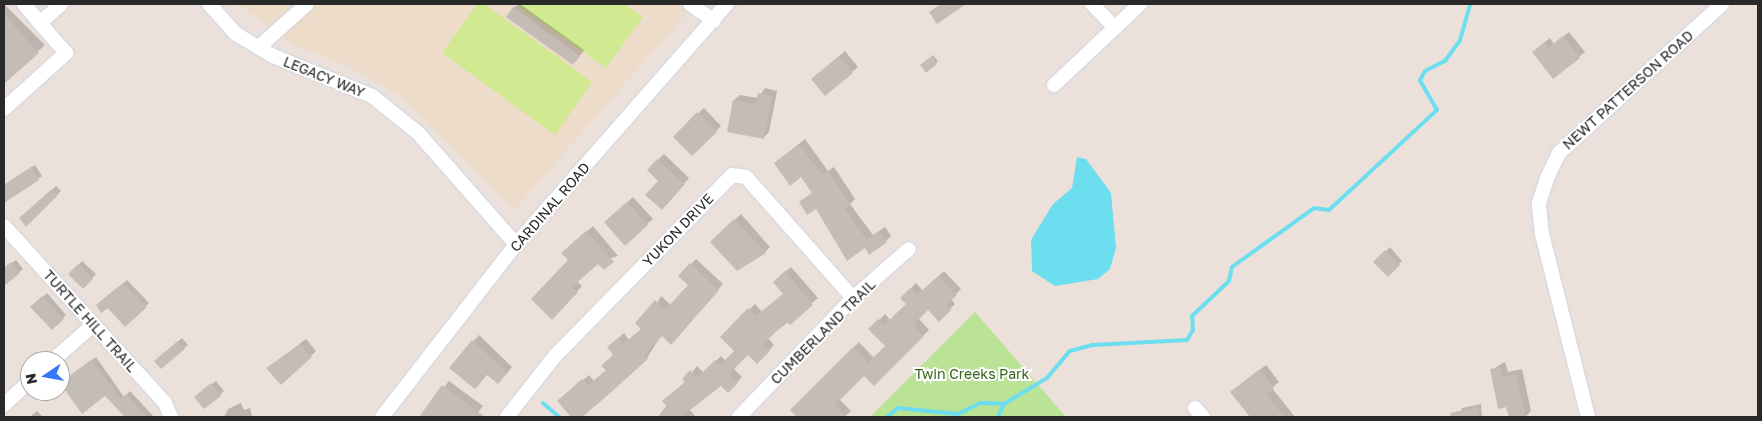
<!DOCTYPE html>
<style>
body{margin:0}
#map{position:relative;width:1762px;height:421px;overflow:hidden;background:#ebe1da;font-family:"Golos Text",sans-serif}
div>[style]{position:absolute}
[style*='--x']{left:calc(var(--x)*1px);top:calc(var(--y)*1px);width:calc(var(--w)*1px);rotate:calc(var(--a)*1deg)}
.education>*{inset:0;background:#eddcc9}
.green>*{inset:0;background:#bae396}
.pitch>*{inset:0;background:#d1ea91}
.water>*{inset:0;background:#6cdeef}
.shadow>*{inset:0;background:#0003}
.stream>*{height:4px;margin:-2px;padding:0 2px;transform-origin:2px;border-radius:2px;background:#6cdeef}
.building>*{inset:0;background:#c3bdb6}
.roads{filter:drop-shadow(0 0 1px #cfd5e2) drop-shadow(0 0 1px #cfd5e2)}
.minor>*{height:14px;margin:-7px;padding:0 7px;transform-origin:7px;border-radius:7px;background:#fff}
span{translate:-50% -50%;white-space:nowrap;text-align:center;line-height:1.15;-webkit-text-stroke:4px #fff;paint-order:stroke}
.street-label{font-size:14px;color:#292929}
.park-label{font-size:14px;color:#336519}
.frame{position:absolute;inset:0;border:5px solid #292929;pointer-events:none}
.north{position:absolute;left:20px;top:351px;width:50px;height:50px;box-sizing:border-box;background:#fff;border:1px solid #a9a9a9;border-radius:50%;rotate:258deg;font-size:14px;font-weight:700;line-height:20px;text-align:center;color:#292929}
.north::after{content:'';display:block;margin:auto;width:18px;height:22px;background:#3877fa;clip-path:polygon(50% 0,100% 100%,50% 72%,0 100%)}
</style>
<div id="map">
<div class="education">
<div style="clip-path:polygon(238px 4px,695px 4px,514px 210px,403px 98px,348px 66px,296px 46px)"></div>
</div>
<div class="green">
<div style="clip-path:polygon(975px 312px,1066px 417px,870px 417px)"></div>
</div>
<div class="pitch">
<div style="clip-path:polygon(477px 4px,484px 4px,592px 82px,555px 135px,442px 53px)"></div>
<div style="clip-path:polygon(516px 4px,624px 4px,643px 17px,606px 68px)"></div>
</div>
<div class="water">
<div style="clip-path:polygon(1077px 157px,1086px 159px,1111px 193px,1116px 248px,1110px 269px,1098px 279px,1055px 286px,1032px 271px,1031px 240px,1053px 204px,1072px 188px)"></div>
</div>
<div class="shadow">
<div style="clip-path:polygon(4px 4px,45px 45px,5px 81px,4px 79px)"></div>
<div style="clip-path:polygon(520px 4px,584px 50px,578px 58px,513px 8px)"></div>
<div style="clip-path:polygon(1569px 32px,1585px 52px,1579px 57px,1539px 47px,1550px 38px,1554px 44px)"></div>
<div style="clip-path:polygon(845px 51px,858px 67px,852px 72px,818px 74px)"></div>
<div style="clip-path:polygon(933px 55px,938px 61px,926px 71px,921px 65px)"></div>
<div style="clip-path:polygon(765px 88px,777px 91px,769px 132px,763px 138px,734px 100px,740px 95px,758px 98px)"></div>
<div style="clip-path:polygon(704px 108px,721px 126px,692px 155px,674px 137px)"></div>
<div style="clip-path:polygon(805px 139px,828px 171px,834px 167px,855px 199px,850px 204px,873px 235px,885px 227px,891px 236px,886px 241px,865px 247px,817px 207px,800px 202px,813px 192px,802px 175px,775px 163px)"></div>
<div style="clip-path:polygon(664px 154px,689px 178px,667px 203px,659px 181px,648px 170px)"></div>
<div style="clip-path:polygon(35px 165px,42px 176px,7px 200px,4px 185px)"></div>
<div style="clip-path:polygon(56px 186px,61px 191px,26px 225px,25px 215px)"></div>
<div style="clip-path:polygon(633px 197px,653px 219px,647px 224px,611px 217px)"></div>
<div style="clip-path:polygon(741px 214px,770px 247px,765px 252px,712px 242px)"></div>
<div style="clip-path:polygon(593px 226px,618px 256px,598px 262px,577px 281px,582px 286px,552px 318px,570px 260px,569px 247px)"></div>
<div style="clip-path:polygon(1390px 247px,1402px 261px,1388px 275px,1375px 262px)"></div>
<div style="clip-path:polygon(696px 259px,723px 284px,676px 337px,662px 334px,647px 358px,580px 417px,572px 417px,559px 401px,589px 375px,594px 381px,607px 370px,615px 355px,614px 342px,624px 333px,629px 340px,643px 329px,661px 296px,671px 305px,690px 285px,680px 276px)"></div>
<div style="clip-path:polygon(16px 260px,23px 269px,7px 282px,4px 269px)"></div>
<div style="clip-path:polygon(82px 261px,96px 274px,83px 288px,70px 274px)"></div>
<div style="clip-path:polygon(791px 267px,818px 298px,768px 338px,774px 345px,757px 362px,748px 353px,733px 368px,742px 377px,728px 391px,721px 384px,689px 409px,696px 417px,658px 417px,697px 366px,704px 373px,721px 356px,726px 361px,735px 351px,722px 337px,755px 304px,762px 312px,784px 293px,780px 276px)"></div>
<div style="clip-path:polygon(944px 271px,961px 289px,951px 299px,955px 304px,939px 320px,928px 308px,918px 318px,929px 330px,874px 385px,864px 375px,839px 399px,851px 411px,844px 417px,799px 417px,792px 410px,859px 342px,874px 358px,886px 346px,870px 329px,885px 314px,890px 320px,907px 304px,901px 298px,916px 283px,923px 291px)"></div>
<div style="clip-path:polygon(127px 280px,149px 303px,125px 326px,101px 301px)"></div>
<div style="clip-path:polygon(47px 293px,66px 315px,52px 328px,32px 307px)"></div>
<div style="clip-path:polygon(479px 335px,512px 367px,504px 377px,451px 367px)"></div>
<div style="clip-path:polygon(182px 338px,188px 345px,184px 348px,159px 357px)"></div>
<div style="clip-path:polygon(306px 339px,316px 351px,311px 356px,268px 368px)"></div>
<div style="clip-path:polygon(96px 357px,124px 397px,130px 391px,154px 417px,126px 417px,105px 394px,82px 412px,61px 384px)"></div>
<div style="clip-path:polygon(1505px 362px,1508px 372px,1522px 369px,1531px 411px,1525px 417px,1510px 417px,1491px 370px)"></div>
<div style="clip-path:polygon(1266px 365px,1279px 382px,1272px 388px,1295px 417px,1251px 417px,1232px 392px)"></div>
<div style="clip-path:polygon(216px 381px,224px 391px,204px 408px,199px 394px)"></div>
<div style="clip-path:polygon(449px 381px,483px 406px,474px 417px,423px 414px)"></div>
<div style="clip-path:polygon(241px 403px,244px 410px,250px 408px,252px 417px,224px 417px,228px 409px)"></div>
<div style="clip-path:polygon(1481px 404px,1482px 417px,1459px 417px,1462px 408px)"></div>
<div style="clip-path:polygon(37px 411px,43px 417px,30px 417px)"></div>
</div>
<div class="stream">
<div style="--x:543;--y:403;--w:21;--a:41"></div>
<div style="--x:887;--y:417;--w:14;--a:-39"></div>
<div style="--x:898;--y:408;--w:60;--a:5.7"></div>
<div style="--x:958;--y:414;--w:25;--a:-26"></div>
<div style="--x:981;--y:403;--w:23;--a:2"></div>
<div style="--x:1004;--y:404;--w:50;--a:-31.2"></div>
<div style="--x:1047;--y:378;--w:35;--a:-50"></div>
<div style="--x:1070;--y:351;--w:24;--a:-15"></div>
<div style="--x:1093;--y:345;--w:94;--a:-3"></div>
<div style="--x:1187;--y:340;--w:12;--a:-59"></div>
<div style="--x:1193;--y:330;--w:14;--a:-94"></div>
<div style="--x:1192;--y:316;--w:51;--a:-43.4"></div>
<div style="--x:1229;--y:281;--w:14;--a:-78"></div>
<div style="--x:1232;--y:267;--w:101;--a:-35.7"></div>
<div style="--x:1314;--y:208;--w:15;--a:8"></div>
<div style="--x:1329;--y:210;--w:147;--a:-42.8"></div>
<div style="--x:1437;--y:110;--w:34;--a:-120"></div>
<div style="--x:1420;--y:80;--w:10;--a:-61"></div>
<div style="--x:1425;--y:71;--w:22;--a:-27"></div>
<div style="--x:1445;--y:61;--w:26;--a:-54"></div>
<div style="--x:1460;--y:40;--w:37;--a:-74"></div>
<div style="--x:998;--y:417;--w:14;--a:-65"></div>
</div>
<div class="building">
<div style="clip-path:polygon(941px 4px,966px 4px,937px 24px,929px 12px)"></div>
<div style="clip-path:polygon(513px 7px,580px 56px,573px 65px,506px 17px)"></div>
<div style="clip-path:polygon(4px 14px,39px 53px,4px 84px)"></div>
<div style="clip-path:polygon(1563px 36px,1580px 58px,1553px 79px,1532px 52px,1544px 43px,1548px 48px)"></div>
<div style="clip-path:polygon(839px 56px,853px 73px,825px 96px,811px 79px)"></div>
<div style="clip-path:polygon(932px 56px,937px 64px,926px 73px,920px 65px)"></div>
<div style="clip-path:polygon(758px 93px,772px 96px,764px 139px,727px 132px,733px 100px,756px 104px)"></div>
<div style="clip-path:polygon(697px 112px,717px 132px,692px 156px,673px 137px)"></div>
<div style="clip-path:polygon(799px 144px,822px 175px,828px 171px,851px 205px,845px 209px,867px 240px,879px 231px,887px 242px,869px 255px,865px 248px,847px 261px,816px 209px,807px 215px,799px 202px,812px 193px,801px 177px,790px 186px,774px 163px)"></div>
<div style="clip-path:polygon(657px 159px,685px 184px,662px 210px,645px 195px,658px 181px,647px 170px)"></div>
<div style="clip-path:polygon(31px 167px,39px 180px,4px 203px,4px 185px)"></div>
<div style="clip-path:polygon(52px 189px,58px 195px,26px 227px,19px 218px)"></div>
<div style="clip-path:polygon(627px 202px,648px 225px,625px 246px,604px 222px)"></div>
<div style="clip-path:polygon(734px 219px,766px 253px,737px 271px,710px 242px)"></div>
<div style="clip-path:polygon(586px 231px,614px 262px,604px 270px,598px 264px,572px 287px,578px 292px,552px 320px,531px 299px,568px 260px,561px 253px)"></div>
<div style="clip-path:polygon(1385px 250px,1400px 265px,1388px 277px,1373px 262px)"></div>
<div style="clip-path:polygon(11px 262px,20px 273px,4px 286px,4px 268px)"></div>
<div style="clip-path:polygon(690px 263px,719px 290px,671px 345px,662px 336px,644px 355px,648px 359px,608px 395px,582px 417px,571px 417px,557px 401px,582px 379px,588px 385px,606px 370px,601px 366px,613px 355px,607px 347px,618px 338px,623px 344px,641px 329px,635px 323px,655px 300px,665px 310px,688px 285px,678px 276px)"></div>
<div style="clip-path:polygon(78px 264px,93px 279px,83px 289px,68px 274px)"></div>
<div style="clip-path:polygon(785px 271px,813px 305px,790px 325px,787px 321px,763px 344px,770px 351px,757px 364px,748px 355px,729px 374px,738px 383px,728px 393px,721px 386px,681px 417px,657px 417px,668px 408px,662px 401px,685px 382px,682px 379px,690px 370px,697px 378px,715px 360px,720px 365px,734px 351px,720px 337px,748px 308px,756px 316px,783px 294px,773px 282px)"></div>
<div style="clip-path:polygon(938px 276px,957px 295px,946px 306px,951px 310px,939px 322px,928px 310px,913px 325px,924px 336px,874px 386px,864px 376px,835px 405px,846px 417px,797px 417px,790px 410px,853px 347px,868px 363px,885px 346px,868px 329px,878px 319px,884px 325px,906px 304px,900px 298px,910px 288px,917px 295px)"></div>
<div style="clip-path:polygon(123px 283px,147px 307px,125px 327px,108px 308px,101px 313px,96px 305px)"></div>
<div style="clip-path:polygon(42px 296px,64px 319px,52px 330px,30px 307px)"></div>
<div style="clip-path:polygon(472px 340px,507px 373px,498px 384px,487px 375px,475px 389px,449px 368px)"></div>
<div style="clip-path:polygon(178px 341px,185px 349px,161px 369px,154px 361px)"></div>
<div style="clip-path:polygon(300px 344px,312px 357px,281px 385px,266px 368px)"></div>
<div style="clip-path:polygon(92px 359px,120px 399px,126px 394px,147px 417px,125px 417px,105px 396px,82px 414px,60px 383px)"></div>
<div style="clip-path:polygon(1500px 367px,1502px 377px,1516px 374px,1526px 417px,1509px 417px,1506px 407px,1498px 409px,1490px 369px)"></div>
<div style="clip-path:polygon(1260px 369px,1274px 388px,1267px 394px,1284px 417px,1250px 417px,1230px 392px)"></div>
<div style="clip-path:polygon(211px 383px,221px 396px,204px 409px,194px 397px)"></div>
<div style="clip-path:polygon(442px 385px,461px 399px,485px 417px,419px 417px)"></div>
<div style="clip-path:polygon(1478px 407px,1480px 417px,1451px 417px,1450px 413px)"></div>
</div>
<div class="roads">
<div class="minor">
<div style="--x:24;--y:4;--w:25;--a:50"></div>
<div style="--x:209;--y:4;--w:40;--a:48"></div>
<div style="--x:236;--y:34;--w:43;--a:30.7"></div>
<div style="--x:273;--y:56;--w:107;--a:22"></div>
<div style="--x:372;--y:96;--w:59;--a:38.8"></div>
<div style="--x:418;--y:133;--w:148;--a:48.6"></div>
<div style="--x:690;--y:4;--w:29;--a:35"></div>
<div style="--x:1092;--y:4;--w:33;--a:46"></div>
<div style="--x:259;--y:47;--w:64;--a:-41.9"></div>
<div style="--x:1054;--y:85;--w:118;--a:-43.3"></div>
<div style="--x:4;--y:109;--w:84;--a:-42.1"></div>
<div style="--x:66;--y:53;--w:40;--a:-131"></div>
<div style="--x:40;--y:23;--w:28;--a:-42"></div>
<div style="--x:4;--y:226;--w:239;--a:47.7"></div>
<div style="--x:165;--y:403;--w:15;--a:67"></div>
<div style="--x:52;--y:361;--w:55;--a:-41.3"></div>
<div style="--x:4;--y:405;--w:35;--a:-43"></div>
<div style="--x:1195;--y:408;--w:12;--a:48"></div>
<div style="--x:382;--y:417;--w:219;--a:-52.2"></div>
<div style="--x:516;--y:244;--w:320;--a:-48.7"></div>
<div style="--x:507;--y:417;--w:78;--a:-51.8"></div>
<div style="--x:555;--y:356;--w:253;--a:-45.6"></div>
<div style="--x:732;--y:175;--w:14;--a:8"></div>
<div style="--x:746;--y:177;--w:162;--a:48.5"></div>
<div style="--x:739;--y:417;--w:165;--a:-46.2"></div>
<div style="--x:853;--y:298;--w:74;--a:-41.2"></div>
<div style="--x:1588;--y:417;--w:189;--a:-104.1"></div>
<div style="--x:1542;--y:234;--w:31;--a:-96"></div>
<div style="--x:1539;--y:203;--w:26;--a:-72"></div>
<div style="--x:1547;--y:178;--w:28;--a:-64"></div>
<div style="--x:1559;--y:153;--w:221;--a:-42.4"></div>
</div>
</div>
<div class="street-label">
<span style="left:324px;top:77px;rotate:22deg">LEGACY WAY</span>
<span style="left:1628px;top:90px;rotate:-42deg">NEWT PATTERSON ROAD</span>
<span style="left:550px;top:207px;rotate:-49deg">CARDINAL ROAD</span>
<span style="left:678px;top:230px;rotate:-46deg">YUKON DRIVE</span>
<span style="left:90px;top:321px;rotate:48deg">TURTLE HILL TRAIL</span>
<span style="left:823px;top:332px;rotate:-45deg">CUMBERLAND TRAIL</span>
</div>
<div class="park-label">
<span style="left:972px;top:374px">Twin Creeks Park</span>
</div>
<div class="frame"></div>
<div class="north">N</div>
</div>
